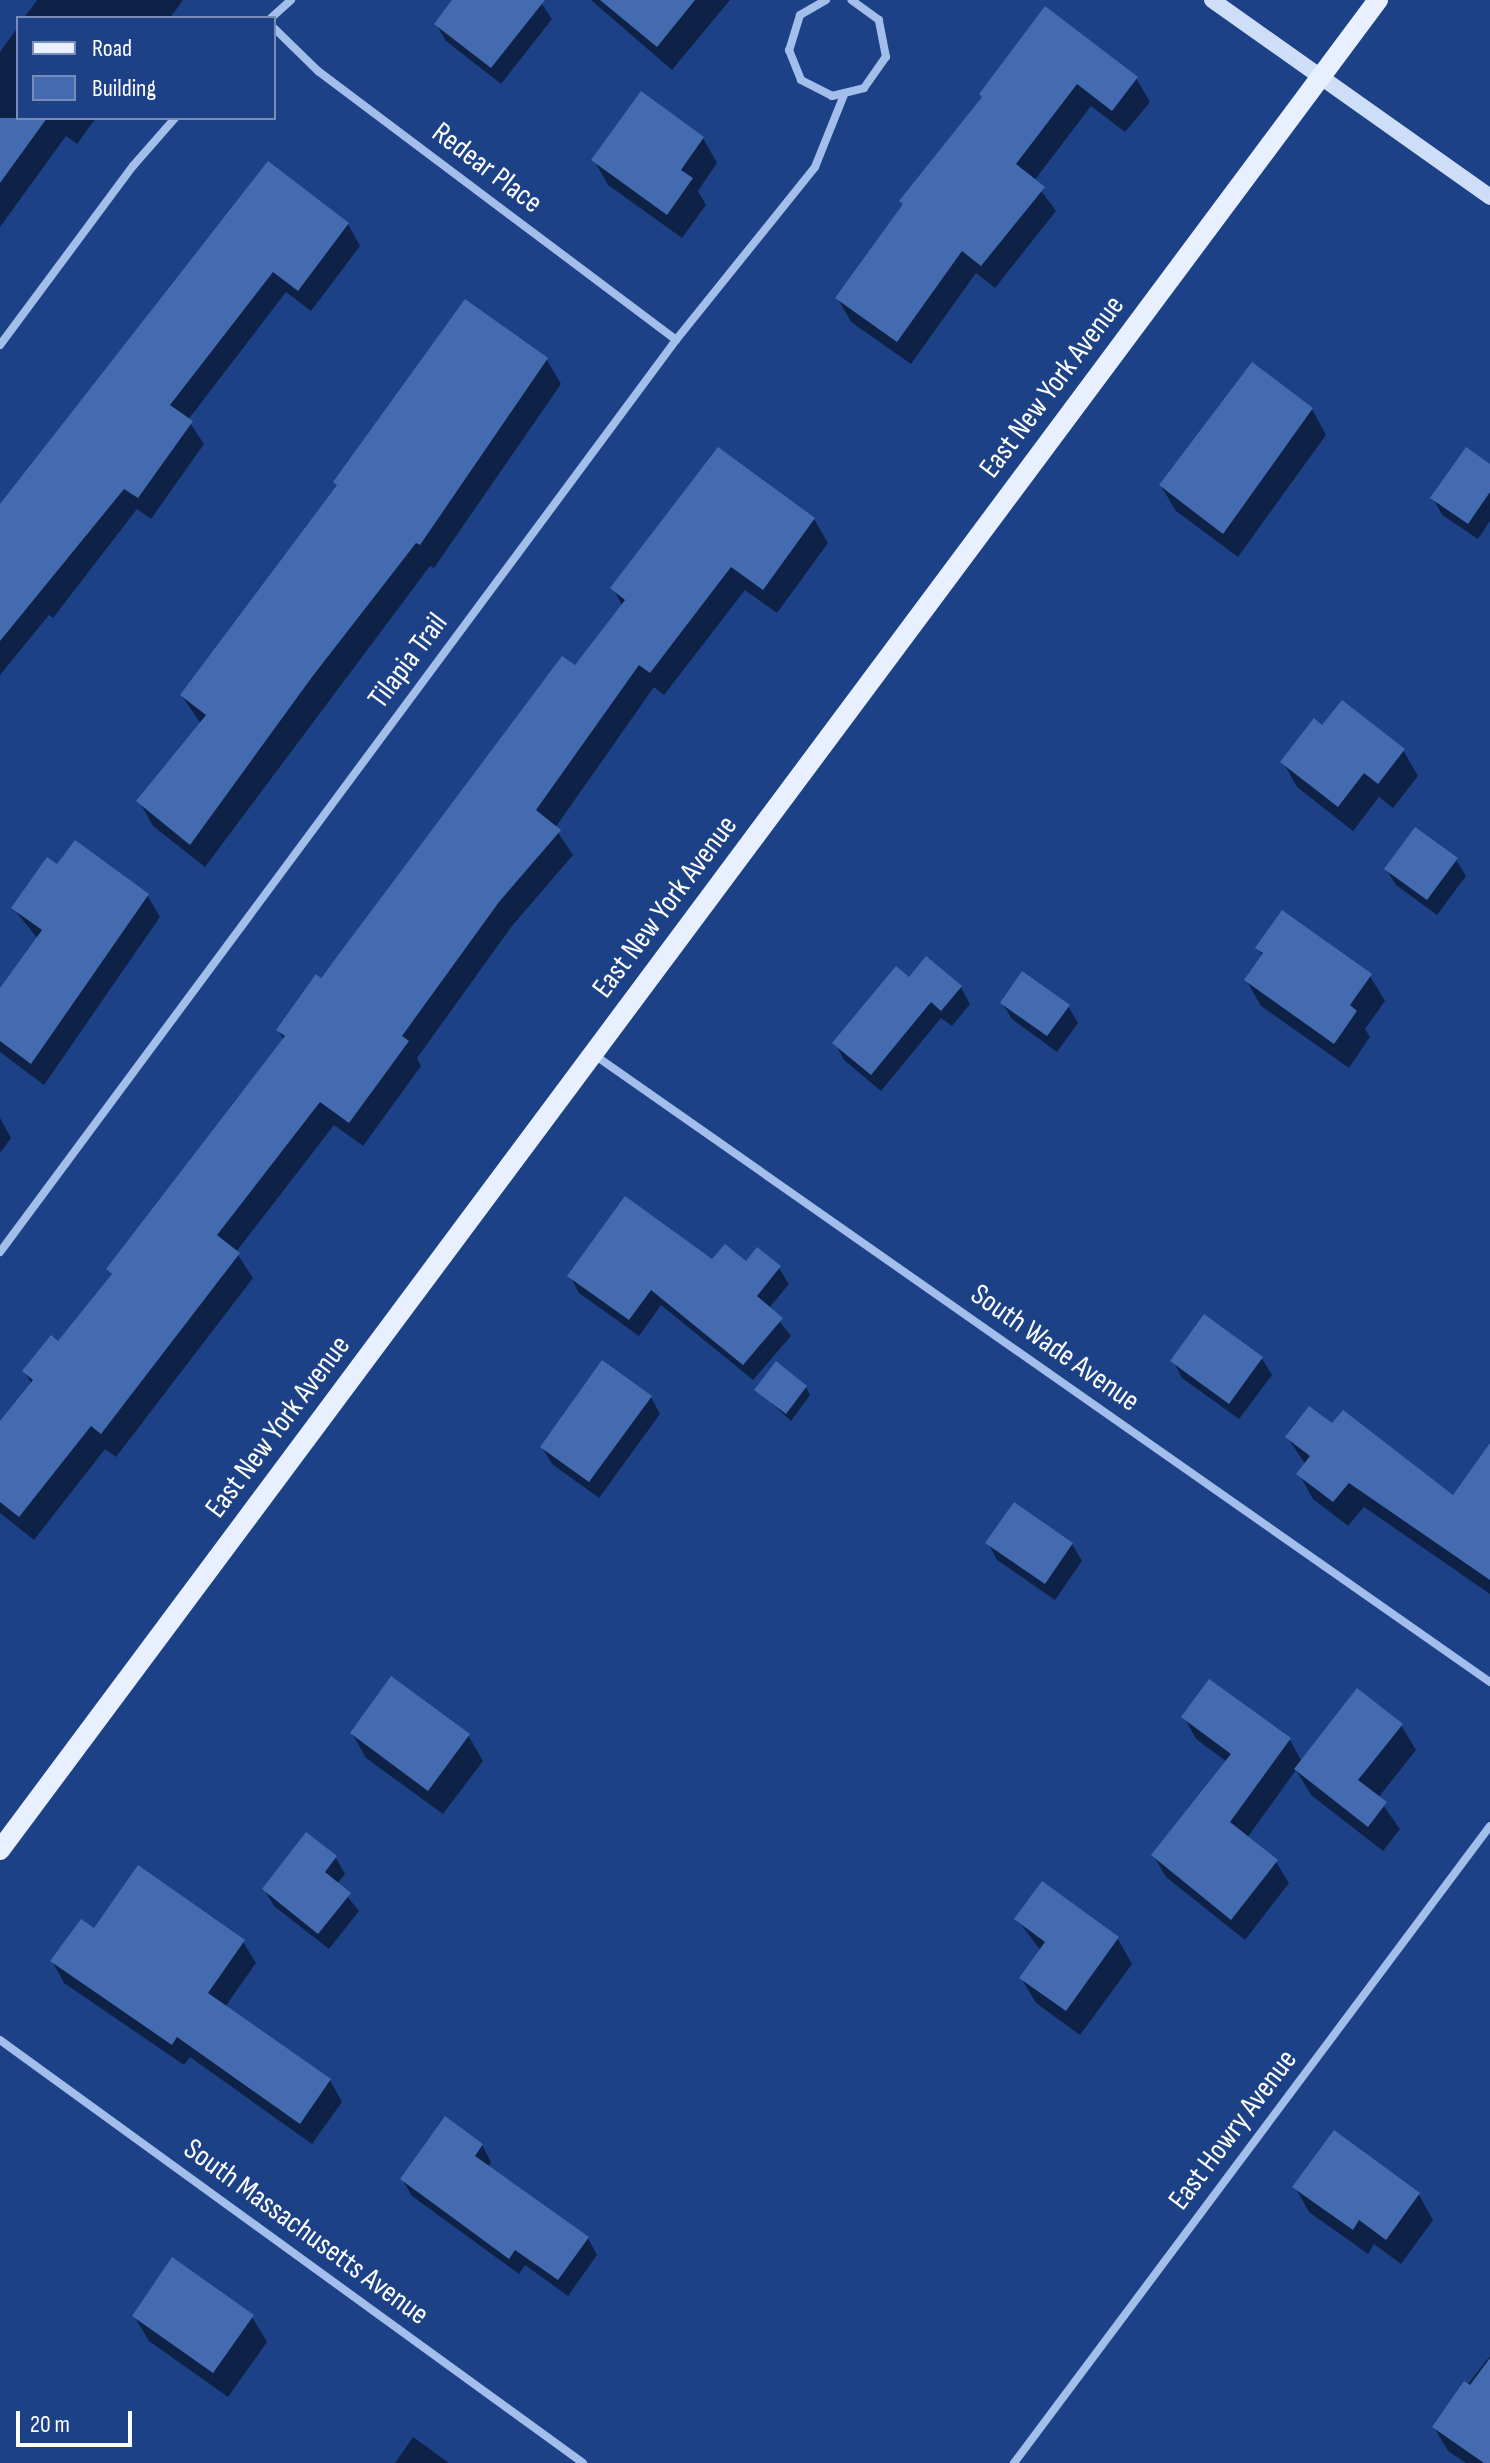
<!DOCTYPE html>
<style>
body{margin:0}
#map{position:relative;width:1490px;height:2463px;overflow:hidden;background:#1c4186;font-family:"Sofia Sans Condensed",sans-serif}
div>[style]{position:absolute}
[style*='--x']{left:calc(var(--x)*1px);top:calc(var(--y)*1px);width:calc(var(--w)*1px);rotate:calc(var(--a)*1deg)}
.shadow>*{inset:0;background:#0007}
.building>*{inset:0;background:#446baf}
.street>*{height:8px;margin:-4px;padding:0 4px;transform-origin:4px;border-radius:4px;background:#a3beeb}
.secondary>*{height:16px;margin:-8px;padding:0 8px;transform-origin:8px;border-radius:8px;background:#cfdef8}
.primary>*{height:20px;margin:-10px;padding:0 10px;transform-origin:10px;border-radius:10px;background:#e8efff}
span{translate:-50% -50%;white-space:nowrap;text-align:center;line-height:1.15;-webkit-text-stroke:8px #1c4186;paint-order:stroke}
.street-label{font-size:30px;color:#fff}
.legend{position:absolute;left:16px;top:16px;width:260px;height:104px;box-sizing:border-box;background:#1c4186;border:2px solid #778db6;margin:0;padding:10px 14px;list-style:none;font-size:24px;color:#fff}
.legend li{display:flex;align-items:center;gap:16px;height:40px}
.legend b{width:40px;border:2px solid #778db6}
.scale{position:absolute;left:16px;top:2411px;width:116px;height:36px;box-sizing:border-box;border:4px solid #fff;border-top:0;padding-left:10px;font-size:24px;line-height:28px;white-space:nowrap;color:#fff;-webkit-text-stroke:6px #1c4186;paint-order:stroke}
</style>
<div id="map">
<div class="shadow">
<div style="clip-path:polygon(37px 0,183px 0,170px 18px,24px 18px)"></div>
<div style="clip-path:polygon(455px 0,539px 0,552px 19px,501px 84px,446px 41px,436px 24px)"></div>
<div style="clip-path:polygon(591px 0,730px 0,672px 70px)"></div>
<div style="clip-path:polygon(1045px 9px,1136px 78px,1150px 102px,1125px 132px,1091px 106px,1034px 181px,1056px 211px,995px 288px,976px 273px,911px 364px,851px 322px,838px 299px)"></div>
<div style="clip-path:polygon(18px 27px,18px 118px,96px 118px,77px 144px,66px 136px,0 227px,0 52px)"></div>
<div style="clip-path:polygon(703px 138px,717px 163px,698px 191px,706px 205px,682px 238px,608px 185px,594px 160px)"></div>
<div style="clip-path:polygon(268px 164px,348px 224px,360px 246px,311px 311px,286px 292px,188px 420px,204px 444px,151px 519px,137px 509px,53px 618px,49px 615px,0 675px,0 508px)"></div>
<div style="clip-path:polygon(466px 301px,547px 360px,561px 384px,434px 568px,430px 566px,205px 867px,153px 826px,139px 801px,201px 724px,182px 696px,339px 487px)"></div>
<div style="clip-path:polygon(1312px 409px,1326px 435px,1238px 557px,1176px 511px,1161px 486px)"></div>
<div style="clip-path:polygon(1490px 466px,1490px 521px,1478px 539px,1442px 515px,1433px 498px)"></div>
<div style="clip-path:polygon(814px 519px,828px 543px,777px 613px,745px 590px,664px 695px,654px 687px,555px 828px,573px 855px,512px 926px,417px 1058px,421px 1066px,363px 1146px,334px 1125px,236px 1252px,253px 1278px,116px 1457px,105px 1449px,34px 1540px,0 1513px,0 1424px,32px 1384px,24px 1371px,58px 1344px,113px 1277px,108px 1269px,284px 1040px,278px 1030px,623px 607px,613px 588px)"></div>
<div style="clip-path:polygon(1322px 728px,1403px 750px,1418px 776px,1393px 808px,1379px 797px,1353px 831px,1297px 787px,1283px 762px)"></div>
<div style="clip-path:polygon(1456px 860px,1466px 876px,1437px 915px,1396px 885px,1386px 869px)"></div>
<div style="clip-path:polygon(58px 867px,147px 895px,160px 917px,44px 1085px,0 1052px,0 991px,38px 939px,13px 908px)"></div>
<div style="clip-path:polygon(1258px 948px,1370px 976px,1385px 1001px,1365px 1029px,1370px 1037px,1349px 1068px,1261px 1006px,1246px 980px,1263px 957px)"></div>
<div style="clip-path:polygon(909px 979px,961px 988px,970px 1004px,952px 1026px,941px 1018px,881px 1091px,844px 1060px,835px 1043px)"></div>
<div style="clip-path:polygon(1002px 1003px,1068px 1006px,1078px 1023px,1057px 1052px,1012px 1019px)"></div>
<div style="clip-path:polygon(0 1118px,11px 1138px,0 1153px)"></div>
<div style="clip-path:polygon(713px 1262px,779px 1268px,789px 1284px,769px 1308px,791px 1336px,753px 1380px,661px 1305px,639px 1336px,579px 1293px,570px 1276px)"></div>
<div style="clip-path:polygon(1205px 1317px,1262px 1359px,1272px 1375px,1239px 1419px,1182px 1378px,1173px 1361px)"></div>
<div style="clip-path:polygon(806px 1387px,810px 1395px,791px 1421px,757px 1390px)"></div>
<div style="clip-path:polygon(651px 1397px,660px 1414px,599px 1498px,552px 1464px,542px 1447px)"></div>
<div style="clip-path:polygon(1332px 1426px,1453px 1498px,1490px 1465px,1490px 1594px,1364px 1507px,1348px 1526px,1313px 1499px,1299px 1474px,1306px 1465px,1287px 1437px)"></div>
<div style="clip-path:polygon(988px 1543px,1072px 1544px,1082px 1561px,1055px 1600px,997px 1560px)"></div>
<div style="clip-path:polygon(1210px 1682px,1290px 1740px,1302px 1762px,1401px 1725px,1416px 1750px,1378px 1798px,1400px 1829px,1383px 1851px,1311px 1795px,1296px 1770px,1247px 1838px,1276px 1862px,1289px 1883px,1245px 1940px,1166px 1877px,1153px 1855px,1227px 1762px,1196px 1739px,1184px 1717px)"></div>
<div style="clip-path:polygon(352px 1733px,468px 1735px,483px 1761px,443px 1814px,366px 1758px)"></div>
<div style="clip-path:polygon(336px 1858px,345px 1874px,337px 1884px,359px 1911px,329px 1949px,274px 1906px,264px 1889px)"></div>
<div style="clip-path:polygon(1043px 1884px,1118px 1939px,1132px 1964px,1080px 2035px,1036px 2003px,1021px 1978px,1041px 1951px,1017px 1919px)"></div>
<div style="clip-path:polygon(94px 1931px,243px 1942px,256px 1963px,225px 2007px,330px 2080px,342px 2102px,312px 2144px,190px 2057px,184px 2065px,64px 1983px,52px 1961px)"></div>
<div style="clip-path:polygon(482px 2145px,491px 2162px,488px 2167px,588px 2238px,597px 2255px,568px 2296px,525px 2265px,519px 2274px,412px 2196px,402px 2179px)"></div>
<div style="clip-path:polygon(1295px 2187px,1419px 2195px,1433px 2220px,1401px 2264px,1374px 2244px,1368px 2254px,1309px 2212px)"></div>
<div style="clip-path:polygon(134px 2316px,252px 2317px,267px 2342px,228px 2397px,149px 2341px)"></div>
<div style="clip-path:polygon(1490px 2356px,1490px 2463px,1466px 2463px,1448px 2451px,1434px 2427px)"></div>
<div style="clip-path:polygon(413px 2437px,449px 2463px,395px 2463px)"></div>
</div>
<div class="building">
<div style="clip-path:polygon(452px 0,545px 0,491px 68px,434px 24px)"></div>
<div style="clip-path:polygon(600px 0,695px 0,657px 47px)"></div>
<div style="clip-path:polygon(1045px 6px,1138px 77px,1112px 111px,1077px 84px,1016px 164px,1045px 187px,981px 266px,962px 251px,897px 342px,835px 298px,903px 204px,899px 201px,982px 97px,979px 94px)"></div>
<div style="clip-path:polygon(641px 91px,704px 137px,681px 170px,693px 178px,667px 215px,591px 160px)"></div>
<div style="clip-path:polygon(0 118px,47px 118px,0 183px)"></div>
<div style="clip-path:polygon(268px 161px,349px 223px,298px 291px,273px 272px,170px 405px,193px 421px,138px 498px,124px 489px,0 641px,0 504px)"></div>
<div style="clip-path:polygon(465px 299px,548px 358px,420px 545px,416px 543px,312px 677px,190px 845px,136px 801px,206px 715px,180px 695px,337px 485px,333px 482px)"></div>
<div style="clip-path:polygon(1252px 362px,1313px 408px,1223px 534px,1159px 485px)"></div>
<div style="clip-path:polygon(718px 447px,815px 518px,763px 590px,731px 567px,650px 673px,639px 665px,536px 810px,561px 830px,499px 902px,402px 1036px,409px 1041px,349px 1123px,320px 1102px,217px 1235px,240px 1253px,101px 1434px,91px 1426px,19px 1517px,0 1502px,0 1421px,33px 1380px,22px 1371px,51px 1335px,58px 1341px,112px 1274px,106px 1269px,285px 1036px,276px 1030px,316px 974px,321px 978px,562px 656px,575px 665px,625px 600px,610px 588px)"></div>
<div style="clip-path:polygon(1466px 447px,1490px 464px,1490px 492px,1468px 524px,1430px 498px)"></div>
<div style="clip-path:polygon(1342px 700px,1405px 749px,1378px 784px,1364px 773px,1338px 807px,1280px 762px,1314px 718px,1322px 725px)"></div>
<div style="clip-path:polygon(1415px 827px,1458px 858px,1427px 900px,1384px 869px)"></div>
<div style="clip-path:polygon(75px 840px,149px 894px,31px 1064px,0 1041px,0 988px,42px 930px,11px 908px,47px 857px,57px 864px)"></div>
<div style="clip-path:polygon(1282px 910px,1372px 974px,1350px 1005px,1357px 1011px,1334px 1044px,1244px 980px,1263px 953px,1255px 948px)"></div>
<div style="clip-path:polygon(926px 956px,962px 986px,941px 1011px,931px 1002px,871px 1075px,832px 1043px,896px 966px,909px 977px)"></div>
<div style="clip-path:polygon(1022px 971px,1070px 1005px,1047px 1036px,1000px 1003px)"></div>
<div style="clip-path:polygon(625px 1196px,712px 1259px,725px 1244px,746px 1261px,757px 1247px,781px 1266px,757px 1296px,783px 1318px,743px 1365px,651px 1290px,629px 1320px,567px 1276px)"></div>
<div style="clip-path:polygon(1204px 1314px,1263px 1357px,1229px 1404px,1170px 1361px)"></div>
<div style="clip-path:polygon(602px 1360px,652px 1396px,589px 1482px,540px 1447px)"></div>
<div style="clip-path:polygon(776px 1361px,807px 1386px,786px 1414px,754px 1390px)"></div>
<div style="clip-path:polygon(1309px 1406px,1332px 1423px,1343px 1410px,1453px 1495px,1490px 1443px,1490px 1580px,1349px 1483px,1333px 1502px,1296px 1474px,1310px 1456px,1285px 1437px)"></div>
<div style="clip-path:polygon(1014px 1502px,1073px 1543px,1045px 1584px,985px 1543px)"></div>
<div style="clip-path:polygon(391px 1676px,470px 1734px,428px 1791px,350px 1733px)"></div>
<div style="clip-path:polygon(1209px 1679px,1291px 1738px,1230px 1822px,1278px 1860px,1231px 1920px,1151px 1855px,1231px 1754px,1181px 1717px)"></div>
<div style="clip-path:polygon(1357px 1688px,1403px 1724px,1358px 1780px,1387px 1802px,1368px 1827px,1294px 1769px)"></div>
<div style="clip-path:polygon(306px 1832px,337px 1856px,325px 1872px,351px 1893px,318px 1934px,262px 1889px)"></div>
<div style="clip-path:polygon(138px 1865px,245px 1940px,208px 1993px,331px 2079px,300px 2124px,177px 2037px,172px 2045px,50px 1961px,81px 1919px,94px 1928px)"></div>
<div style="clip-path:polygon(1042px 1881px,1119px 1937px,1066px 2011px,1019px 1978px,1045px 1942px,1014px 1919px)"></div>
<div style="clip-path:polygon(445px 2116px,483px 2144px,475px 2156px,589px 2237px,558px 2280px,515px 2250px,509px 2259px,400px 2179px)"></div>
<div style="clip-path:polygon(1334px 2130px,1420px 2193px,1386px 2240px,1359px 2220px,1353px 2230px,1292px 2187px)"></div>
<div style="clip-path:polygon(172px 2257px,254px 2315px,213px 2373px,132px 2316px)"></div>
<div style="clip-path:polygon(1490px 2358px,1490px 2463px,1484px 2463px,1432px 2427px,1464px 2381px,1470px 2385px)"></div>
</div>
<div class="street">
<div style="--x:826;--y:0;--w:30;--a:150"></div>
<div style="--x:800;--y:15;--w:37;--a:107"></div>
<div style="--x:789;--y:50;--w:32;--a:68"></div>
<div style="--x:801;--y:80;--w:35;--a:27"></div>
<div style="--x:832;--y:96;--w:33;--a:-14"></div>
<div style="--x:864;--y:88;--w:38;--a:-55"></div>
<div style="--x:886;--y:57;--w:38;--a:-101"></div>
<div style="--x:879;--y:20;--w:34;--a:-144"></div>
<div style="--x:271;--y:18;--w:27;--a:-42"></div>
<div style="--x:274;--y:28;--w:62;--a:44.3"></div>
<div style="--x:318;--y:71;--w:448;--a:36.9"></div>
<div style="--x:0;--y:345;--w:223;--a:-53.4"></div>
<div style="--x:133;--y:166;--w:64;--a:-48.8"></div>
<div style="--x:593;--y:1054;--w:1095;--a:35"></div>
<div style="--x:0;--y:1252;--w:1135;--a:-53.45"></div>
<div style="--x:676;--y:340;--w:222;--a:-51.2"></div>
<div style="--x:815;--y:167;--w:78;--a:-68.1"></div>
<div style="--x:0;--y:2040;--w:720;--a:35.96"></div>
<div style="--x:1014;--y:2463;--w:795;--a:-53.23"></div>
</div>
<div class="secondary">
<div style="--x:1212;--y:0;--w:341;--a:35.3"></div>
</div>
<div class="primary">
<div style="--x:0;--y:1850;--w:2307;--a:-53.32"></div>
</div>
<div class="street-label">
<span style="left:487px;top:168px;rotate:37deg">Redear Place</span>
<span style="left:1052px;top:387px;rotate:-53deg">East New York Avenue</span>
<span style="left:408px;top:661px;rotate:-53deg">Tilapia Trail</span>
<span style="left:665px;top:907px;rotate:-53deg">East New York Avenue</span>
<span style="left:1055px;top:1348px;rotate:35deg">South Wade Avenue</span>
<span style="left:278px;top:1427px;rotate:-53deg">East New York Avenue</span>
<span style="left:1233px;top:2130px;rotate:-53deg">East Howry Avenue</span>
<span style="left:306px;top:2232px;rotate:36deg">South Massachusetts Avenue</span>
</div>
<ul class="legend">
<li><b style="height:10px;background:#e8efff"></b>Road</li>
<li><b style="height:22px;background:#446baf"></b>Building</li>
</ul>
<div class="scale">20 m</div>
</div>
